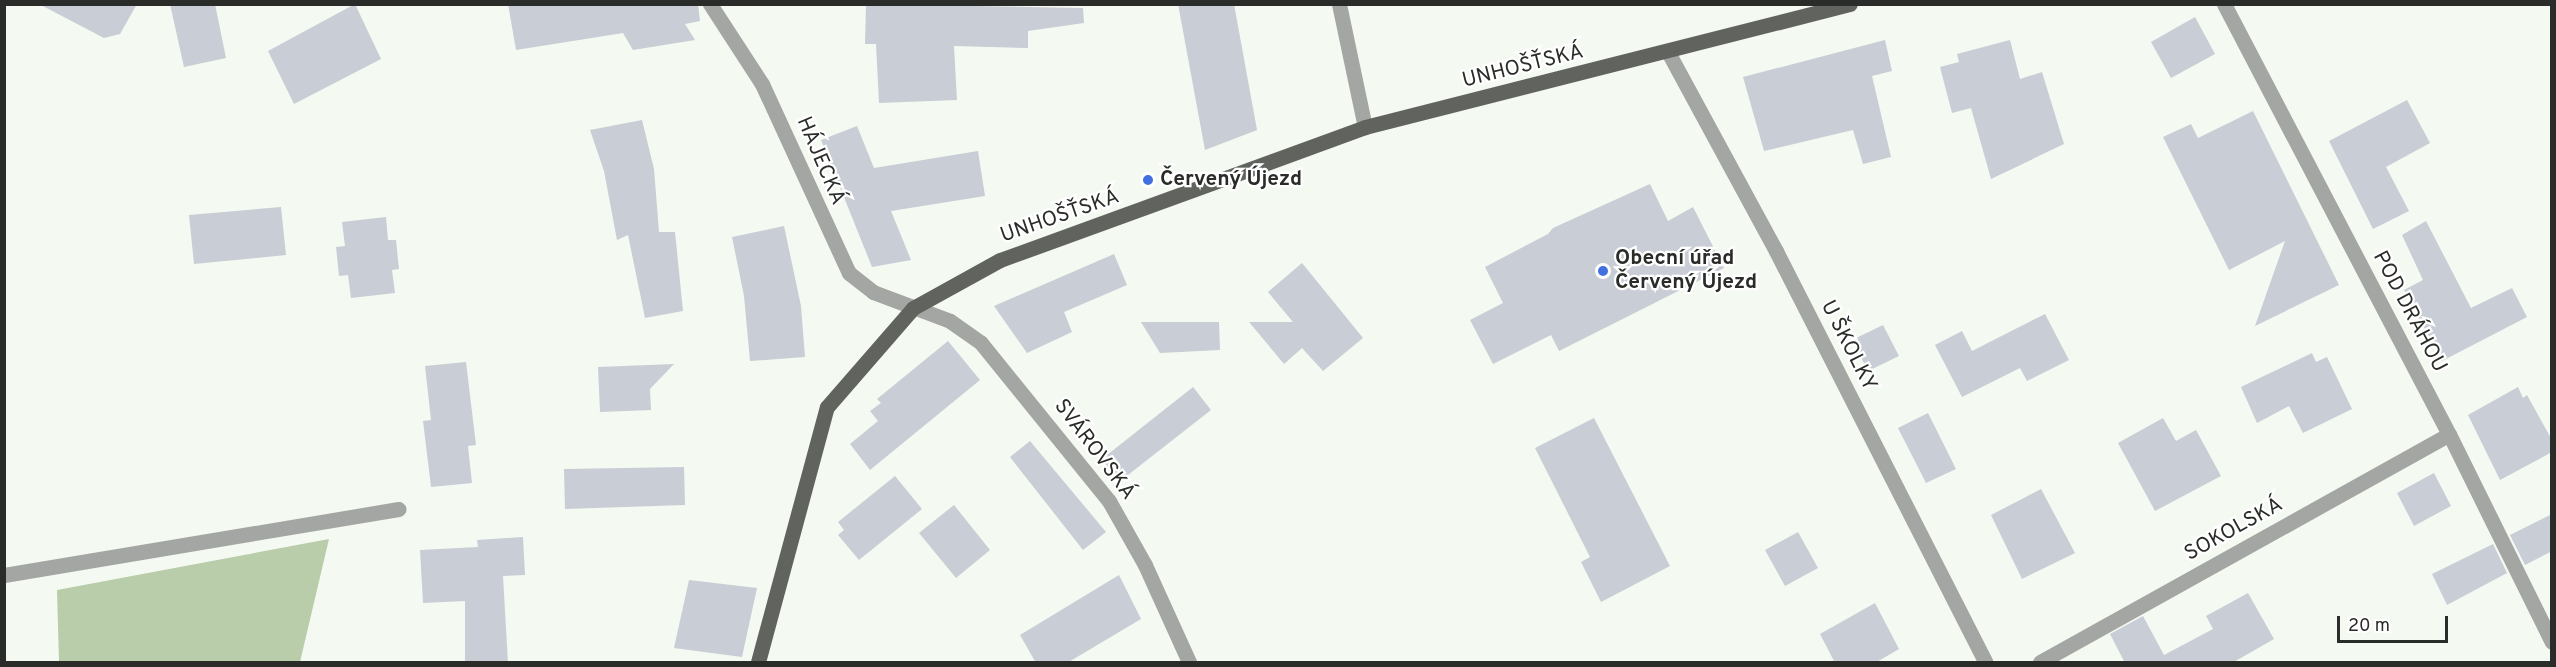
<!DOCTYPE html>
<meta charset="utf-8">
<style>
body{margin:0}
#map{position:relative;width:2556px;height:667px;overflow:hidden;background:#f4f9f1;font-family:Overpass,sans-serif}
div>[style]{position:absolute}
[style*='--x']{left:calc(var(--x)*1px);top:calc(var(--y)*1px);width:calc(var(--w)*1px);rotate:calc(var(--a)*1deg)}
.green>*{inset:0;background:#b9cdaa}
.building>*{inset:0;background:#c9cdd5}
.minor>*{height:15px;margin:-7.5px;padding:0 7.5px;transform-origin:7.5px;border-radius:7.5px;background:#a4a6a3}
.major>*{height:15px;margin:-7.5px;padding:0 7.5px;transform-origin:7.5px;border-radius:7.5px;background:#61645e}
.dots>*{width:16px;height:16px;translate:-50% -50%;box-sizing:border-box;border:3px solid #fff;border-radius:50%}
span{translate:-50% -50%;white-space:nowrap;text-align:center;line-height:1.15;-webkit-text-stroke:4.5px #fff;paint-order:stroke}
.street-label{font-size:21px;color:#2a2c29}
.poi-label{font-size:21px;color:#2a2c29;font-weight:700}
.left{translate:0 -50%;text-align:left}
.frame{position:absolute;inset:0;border:6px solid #2a2c29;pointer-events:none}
.scale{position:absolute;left:2337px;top:616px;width:111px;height:27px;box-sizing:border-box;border:3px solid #2a2c29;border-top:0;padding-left:8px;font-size:18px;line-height:21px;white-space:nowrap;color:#2a2c29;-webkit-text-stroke:4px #fff;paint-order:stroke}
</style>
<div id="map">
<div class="green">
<div style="clip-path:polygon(329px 539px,300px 662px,59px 662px,57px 590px)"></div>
</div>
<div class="building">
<div style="clip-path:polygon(39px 4px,137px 4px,120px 34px,104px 38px)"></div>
<div style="clip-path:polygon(170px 4px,215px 4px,226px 58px,184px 67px)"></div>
<div style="clip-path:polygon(355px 4px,381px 59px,294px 104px,268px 51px)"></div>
<div style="clip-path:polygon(508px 4px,698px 4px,700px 21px,685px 24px,695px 40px,633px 50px,623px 33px,516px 50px)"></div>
<div style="clip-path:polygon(866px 4px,1083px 8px,1084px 23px,1028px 31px,1028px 48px,954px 46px,957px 100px,879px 103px,876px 44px,865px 44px)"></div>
<div style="clip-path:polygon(1178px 4px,1234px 4px,1257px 130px,1205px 150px)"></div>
<div style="clip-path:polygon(2195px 17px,2215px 54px,2171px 78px,2151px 42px)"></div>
<div style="clip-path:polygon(1885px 40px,1892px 71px,1872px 76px,1891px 157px,1863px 164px,1853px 130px,1764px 151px,1743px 77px)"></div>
<div style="clip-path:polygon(2010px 40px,2020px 79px,2042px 72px,2064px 144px,1991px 179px,1971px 108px,1952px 113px,1940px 67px,1959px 62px,1957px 54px)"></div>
<div style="clip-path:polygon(2407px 100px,2430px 143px,2386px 167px,2409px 211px,2373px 229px,2329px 141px)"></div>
<div style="clip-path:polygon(2253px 111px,2339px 285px,2255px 326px,2285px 241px,2229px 270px,2163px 137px,2191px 124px,2198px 138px)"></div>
<div style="clip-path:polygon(642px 120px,654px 169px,659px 232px,675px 232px,683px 311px,645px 318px,628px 235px,617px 240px,604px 171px,590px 130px)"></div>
<div style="clip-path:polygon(857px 126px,874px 168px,978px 151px,985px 196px,891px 211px,911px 260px,872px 267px,821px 140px)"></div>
<div style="clip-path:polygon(1650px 184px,1668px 221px,1693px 207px,1724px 268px,1559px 351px,1551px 335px,1493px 364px,1470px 320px,1503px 303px,1485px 267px,1548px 234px,1553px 228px)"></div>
<div style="clip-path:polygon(281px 207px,286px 255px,194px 264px,189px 215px)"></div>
<div style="clip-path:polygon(386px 217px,388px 240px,396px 240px,399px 269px,392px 270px,395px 293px,351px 298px,348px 275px,339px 276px,336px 247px,345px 246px,342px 222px)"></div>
<div style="clip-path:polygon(2426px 221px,2471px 308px,2512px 288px,2527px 317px,2442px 361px,2404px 290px,2423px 280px,2402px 235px)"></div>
<div style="clip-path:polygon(784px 226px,801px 306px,805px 357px,750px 361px,744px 296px,732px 237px)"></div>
<div style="clip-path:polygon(1114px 254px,1127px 285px,1064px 312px,1072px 332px,1027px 353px,994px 306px)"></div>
<div style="clip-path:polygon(1302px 263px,1363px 338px,1323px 371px,1302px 348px,1284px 364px,1249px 322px,1293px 322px,1268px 292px)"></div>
<div style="clip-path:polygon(2045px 314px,2069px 360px,2027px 381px,2020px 368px,1962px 397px,1935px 345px,1962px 331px,1972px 351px)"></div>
<div style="clip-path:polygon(1141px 322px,1219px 322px,1220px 350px,1160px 353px)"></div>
<div style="clip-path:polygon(1883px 325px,1899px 356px,1868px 371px,1852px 340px)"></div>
<div style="clip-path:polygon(948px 341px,980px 380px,870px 470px,850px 444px,878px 421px,870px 411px,881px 403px,877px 399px)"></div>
<div style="clip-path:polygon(2312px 353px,2316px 362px,2327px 357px,2352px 409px,2303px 433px,2289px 406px,2257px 423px,2241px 387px)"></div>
<div style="clip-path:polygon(466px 362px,476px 445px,468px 446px,472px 483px,431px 487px,423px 421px,431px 420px,425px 366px)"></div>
<div style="clip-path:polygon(674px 364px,650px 389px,651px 410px,600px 412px,598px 367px)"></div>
<div style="clip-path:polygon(1193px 387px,1211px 410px,1119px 482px,1102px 459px)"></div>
<div style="clip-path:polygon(2518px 387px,2523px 398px,2527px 395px,2552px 440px,2552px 452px,2500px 480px,2468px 415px)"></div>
<div style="clip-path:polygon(1928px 413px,1956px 469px,1926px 483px,1898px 428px)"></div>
<div style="clip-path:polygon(1594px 418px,1670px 566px,1601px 602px,1581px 562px,1590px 557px,1535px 448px)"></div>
<div style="clip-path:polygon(2163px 418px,2176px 441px,2196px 430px,2221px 476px,2155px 511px,2118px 443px)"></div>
<div style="clip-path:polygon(1030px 441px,1106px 532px,1083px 550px,1010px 457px)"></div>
<div style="clip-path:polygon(684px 467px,685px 505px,565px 509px,564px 469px)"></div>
<div style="clip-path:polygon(2434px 473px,2451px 506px,2414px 526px,2397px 493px)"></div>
<div style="clip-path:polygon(895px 476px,922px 509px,859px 560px,838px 535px,844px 530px,838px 522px)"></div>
<div style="clip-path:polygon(2041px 489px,2075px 553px,2022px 579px,1991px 515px)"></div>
<div style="clip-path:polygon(954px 505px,990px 550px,956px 578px,919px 533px)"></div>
<div style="clip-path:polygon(2552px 514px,2552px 551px,2525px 565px,2510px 535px)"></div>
<div style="clip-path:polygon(1798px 532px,1818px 568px,1785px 586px,1765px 550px)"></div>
<div style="clip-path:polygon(523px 537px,525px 575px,503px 576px,508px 663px,465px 663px,465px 601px,423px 603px,420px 550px,478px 547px,477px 540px)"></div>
<div style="clip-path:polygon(2493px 544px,2507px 573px,2447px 605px,2432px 574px)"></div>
<div style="clip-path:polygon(1119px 575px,1141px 619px,1067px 663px,1036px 663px,1020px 635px)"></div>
<div style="clip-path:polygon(689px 580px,757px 588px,742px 657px,674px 648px)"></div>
<div style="clip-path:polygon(2248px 593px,2274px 639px,2232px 663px,2125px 663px,2110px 634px,2143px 616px,2164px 655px,2213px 629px,2206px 616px)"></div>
<div style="clip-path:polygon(1875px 603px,1899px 649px,1875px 663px,1835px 663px,1820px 634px)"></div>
</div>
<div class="minor">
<div style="--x:710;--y:4;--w:95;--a:57"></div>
<div style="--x:762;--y:84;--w:208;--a:65.3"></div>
<div style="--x:849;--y:273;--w:31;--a:38"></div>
<div style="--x:873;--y:292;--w:82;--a:20.6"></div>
<div style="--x:950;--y:321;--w:38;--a:35"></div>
<div style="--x:981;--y:343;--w:203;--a:51"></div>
<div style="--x:1109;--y:501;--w:73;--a:60.6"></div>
<div style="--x:1145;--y:565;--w:107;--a:65.6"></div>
<div style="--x:1339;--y:4;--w:126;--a:78.1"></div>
<div style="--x:2224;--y:4;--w:485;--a:62.4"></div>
<div style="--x:2449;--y:434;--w:232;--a:63.7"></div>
<div style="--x:1668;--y:52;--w:226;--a:61.5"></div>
<div style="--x:1776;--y:251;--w:461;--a:63"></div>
<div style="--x:4;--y:575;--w:400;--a:-9.5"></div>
<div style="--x:2040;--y:662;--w:468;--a:-29.1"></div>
</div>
<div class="major">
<div style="--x:758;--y:662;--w:264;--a:-74.9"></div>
<div style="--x:827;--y:407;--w:131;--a:-49"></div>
<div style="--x:913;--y:308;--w:99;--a:-28.9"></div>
<div style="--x:1000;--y:260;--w:388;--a:-20"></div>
<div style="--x:1365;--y:127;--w:500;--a:-14.23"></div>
</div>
<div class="dots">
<div style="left:1148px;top:180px;background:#4270e1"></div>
<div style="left:1603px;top:271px;background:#4270e1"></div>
</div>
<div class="street-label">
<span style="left:1523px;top:67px;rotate:-14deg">UNHOŠŤSKÁ</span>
<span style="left:820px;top:161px;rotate:67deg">HÁJECKÁ</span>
<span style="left:1060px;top:217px;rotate:-19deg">UNHOŠŤSKÁ</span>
<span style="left:2409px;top:312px;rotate:62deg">POD DRÁHOU</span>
<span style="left:1848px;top:346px;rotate:63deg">U ŠKOLKY</span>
<span style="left:1094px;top:450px;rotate:53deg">SVÁROVSKÁ</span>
<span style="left:2234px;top:530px;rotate:-29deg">SOKOLSKÁ</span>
</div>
<div class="poi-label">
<span class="left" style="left:1160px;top:180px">Červený Újezd</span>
<span class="left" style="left:1615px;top:271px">Obecní úřad<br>Červený Újezd</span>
</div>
<div class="frame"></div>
<div class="scale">20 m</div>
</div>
